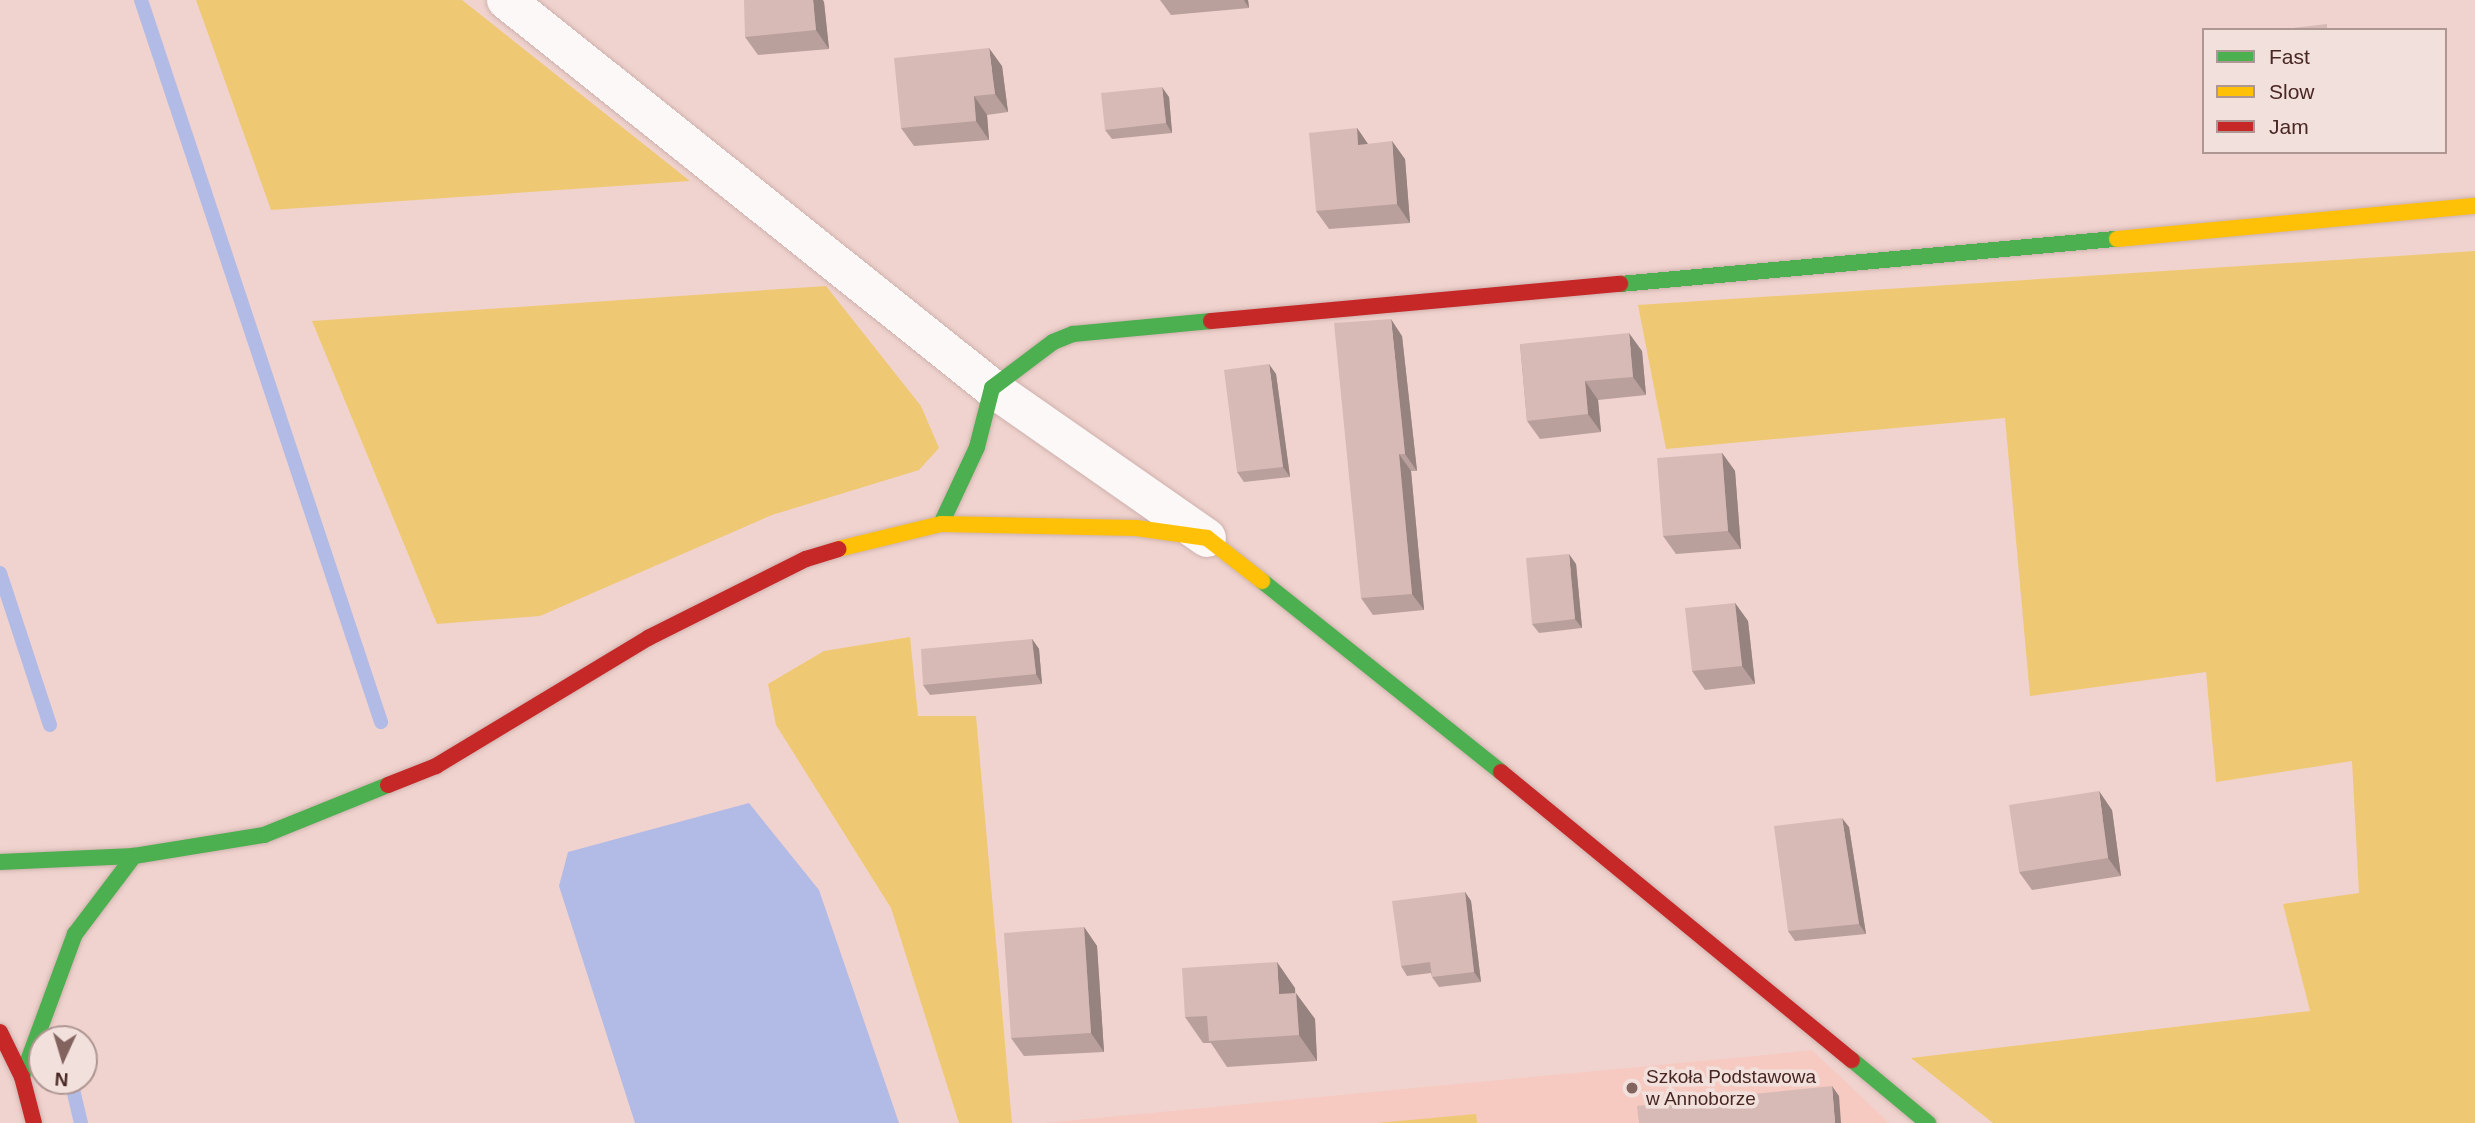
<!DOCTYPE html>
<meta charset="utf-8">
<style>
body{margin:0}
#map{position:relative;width:2475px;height:1123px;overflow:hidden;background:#f0d3ce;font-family:Helvetica,sans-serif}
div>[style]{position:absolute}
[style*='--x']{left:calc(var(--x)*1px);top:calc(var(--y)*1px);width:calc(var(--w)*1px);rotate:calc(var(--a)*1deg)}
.built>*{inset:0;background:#f6c9c1}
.green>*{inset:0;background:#efc873}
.water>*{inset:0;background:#b2bae6}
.stream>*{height:14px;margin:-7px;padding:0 7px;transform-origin:7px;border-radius:7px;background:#b2bae6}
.roads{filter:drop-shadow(0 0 2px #ceb1ad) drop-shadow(0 0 2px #ceb1ad)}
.street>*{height:38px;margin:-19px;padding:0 19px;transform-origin:19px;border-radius:19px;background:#fdf8f8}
.fast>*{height:16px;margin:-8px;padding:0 8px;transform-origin:8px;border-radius:8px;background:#4caf50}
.slow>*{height:16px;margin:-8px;padding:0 8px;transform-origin:8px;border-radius:8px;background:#ffc107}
.jam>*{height:16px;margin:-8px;padding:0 8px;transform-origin:8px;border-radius:8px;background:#c62828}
.wall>*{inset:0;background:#b9a09c}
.shaded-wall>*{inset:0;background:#96827f}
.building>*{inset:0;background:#d7bab5}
.dots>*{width:19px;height:19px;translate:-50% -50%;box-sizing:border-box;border:4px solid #f2e0dd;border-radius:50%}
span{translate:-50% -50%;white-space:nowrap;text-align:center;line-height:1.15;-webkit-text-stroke:7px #f2e0dd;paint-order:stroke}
.poi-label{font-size:19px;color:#482722}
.left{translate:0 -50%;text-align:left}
.legend{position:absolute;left:2202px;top:28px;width:245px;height:126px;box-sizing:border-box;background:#f2e0dd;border:2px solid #ae9692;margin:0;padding:9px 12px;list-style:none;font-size:21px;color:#482722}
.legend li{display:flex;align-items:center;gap:14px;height:35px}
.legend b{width:35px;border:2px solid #ae9692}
.north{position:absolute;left:28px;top:1025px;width:70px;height:70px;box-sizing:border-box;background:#f2e0dd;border:2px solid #ae9692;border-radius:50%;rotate:184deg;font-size:19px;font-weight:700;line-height:28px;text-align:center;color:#482722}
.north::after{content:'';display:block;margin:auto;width:24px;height:32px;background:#83635e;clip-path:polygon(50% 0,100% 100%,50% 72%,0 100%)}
</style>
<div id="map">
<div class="built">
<div style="clip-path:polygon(1812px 1050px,1889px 1123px,1045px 1123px,1776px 1054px)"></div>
</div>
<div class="green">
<div style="clip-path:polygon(196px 0,462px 0,690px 181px,271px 210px)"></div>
<div style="clip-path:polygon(2475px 251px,2475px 1123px,1993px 1123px,1911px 1058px,2310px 1011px,2283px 904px,2359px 893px,2352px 761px,2216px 782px,2206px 672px,2030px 696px,2005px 418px,1666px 449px,1638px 305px)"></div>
<div style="clip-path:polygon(826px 286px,921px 406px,939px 448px,919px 470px,772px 515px,540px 616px,437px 624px,312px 321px)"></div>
<div style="clip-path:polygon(910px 637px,918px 716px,976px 716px,1012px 1123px,959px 1123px,891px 908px,776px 725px,768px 684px,824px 651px)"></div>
<div style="clip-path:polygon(1476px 1114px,1477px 1123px,1377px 1123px)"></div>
</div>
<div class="water">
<div style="clip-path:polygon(749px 803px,819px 890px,899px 1123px,635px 1123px,559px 886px,568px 852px)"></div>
</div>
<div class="stream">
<div style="--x:141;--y:0;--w:761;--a:71.61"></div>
<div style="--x:0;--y:573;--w:160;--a:71.8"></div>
<div style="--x:71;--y:1081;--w:43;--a:76.6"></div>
</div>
<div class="roads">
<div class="street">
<div style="--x:506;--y:0;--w:622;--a:38.6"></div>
<div style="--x:992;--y:388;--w:262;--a:34.9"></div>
</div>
<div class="fast">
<div style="--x:1620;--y:284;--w:499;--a:-5.2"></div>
<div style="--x:941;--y:524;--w:85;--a:-64.9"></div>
<div style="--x:977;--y:447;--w:61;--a:-75.7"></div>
<div style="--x:992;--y:388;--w:76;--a:-37"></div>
<div style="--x:1053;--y:342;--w:22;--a:-22"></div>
<div style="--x:1073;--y:334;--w:139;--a:-5.4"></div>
<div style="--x:1262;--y:581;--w:306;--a:38.6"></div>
<div style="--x:0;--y:862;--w:134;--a:-2.6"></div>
<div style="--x:134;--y:856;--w:132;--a:-9.2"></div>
<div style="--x:264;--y:835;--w:134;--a:-22"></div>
<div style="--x:1852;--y:1060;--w:99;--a:39.7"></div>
<div style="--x:22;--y:1077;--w:153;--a:-69.7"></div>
<div style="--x:75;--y:934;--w:98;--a:-52.9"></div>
</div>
<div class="slow">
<div style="--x:2117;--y:239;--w:360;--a:-5.3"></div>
<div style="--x:838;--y:549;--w:106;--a:-13.6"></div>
<div style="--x:941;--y:524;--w:195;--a:1.2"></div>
<div style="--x:1136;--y:528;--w:72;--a:8"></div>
<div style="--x:1207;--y:538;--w:70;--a:38"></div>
</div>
<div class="jam">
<div style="--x:1211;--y:321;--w:411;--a:-5.2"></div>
<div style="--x:1501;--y:772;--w:454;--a:39.4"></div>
<div style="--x:388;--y:785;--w:52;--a:-21.6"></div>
<div style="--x:436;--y:766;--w:248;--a:-31.1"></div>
<div style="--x:648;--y:638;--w:177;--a:-26.6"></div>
<div style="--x:806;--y:559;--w:34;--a:-17"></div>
<div style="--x:0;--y:1032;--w:50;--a:63.9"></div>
<div style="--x:22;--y:1077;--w:48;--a:75.4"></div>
</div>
</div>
<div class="wall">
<div style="clip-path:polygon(1160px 0,1248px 0,1249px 8px,1171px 15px)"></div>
<div style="clip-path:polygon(824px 2px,829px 49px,758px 55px,745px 37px)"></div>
<div style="clip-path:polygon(1002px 66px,1008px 112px,987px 115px,989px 140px,914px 146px,901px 128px)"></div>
<div style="clip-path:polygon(1169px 97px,1172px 133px,1112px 139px,1105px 130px)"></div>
<div style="clip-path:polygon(1357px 128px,1368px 144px,1405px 159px,1410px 223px,1329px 229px,1316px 211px)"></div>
<div style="clip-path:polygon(1402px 336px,1417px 471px,1411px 471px,1424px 610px,1373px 615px,1361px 598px)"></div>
<div style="clip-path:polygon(1520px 344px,1642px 351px,1646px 395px,1598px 400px,1601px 432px,1540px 439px,1527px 421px)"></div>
<div style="clip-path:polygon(1276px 374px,1290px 477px,1244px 482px,1237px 472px)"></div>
<div style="clip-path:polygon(1722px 453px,1735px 471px,1741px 549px,1676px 554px,1663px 536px)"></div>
<div style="clip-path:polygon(1576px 564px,1582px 628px,1539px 633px,1532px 624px)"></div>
<div style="clip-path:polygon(1735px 603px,1748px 621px,1755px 684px,1705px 690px,1692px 671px)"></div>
<div style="clip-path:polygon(1032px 639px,1039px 649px,1042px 684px,930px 695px,923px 685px)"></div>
<div style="clip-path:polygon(2112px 810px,2121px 876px,2032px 890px,2019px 872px)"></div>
<div style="clip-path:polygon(1849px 827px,1866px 934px,1795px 941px,1788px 931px)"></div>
<div style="clip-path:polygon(1465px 892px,1471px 901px,1481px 982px,1439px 987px,1432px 977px,1431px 973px,1407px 976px,1401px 966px)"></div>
<div style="clip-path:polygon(1084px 927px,1097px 946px,1104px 1052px,1024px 1056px,1011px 1038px)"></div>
<div style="clip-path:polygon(1295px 988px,1295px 993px,1315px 1019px,1317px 1061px,1227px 1067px,1211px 1043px,1203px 1043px,1185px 1017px)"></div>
</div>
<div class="shaded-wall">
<div style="clip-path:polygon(813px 0,823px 0,824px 2px,829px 49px,816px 30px)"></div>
<div style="clip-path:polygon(1244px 0,1248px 0,1249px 8px)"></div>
<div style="clip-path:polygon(989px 48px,1002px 66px,1008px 112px,995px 94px)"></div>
<div style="clip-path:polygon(1162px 87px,1169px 97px,1172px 133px,1166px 123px)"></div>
<div style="clip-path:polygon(974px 96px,987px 115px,989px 140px,976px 121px)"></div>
<div style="clip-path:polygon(1357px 128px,1370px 147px,1358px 145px)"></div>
<div style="clip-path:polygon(1392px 141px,1405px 159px,1410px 223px,1397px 204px)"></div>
<div style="clip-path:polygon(1391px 319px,1402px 336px,1417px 471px,1405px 454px)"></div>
<div style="clip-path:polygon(1629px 333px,1642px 351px,1646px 395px,1633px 377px)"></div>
<div style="clip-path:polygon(1269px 364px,1276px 374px,1290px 477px,1283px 467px)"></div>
<div style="clip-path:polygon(1585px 381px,1598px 400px,1601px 432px,1588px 414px)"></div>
<div style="clip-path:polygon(1722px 453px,1735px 471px,1741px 549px,1728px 531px)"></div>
<div style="clip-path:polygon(1399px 454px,1411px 471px,1424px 610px,1412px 594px)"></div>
<div style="clip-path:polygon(1569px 554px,1576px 564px,1582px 628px,1575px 619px)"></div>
<div style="clip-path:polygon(1735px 603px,1748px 621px,1755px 684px,1742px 666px)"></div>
<div style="clip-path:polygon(1032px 639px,1039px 649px,1042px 684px,1036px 674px)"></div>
<div style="clip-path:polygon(2099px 791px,2112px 810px,2121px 876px,2108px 858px)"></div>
<div style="clip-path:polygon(1842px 818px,1849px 827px,1866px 934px,1859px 924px)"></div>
<div style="clip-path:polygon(1465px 892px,1471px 901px,1481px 982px,1474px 972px)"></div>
<div style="clip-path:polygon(1084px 927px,1097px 946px,1104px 1052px,1091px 1033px)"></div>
<div style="clip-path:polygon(1277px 962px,1295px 988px,1297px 1020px,1279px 994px)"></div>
<div style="clip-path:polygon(1296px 993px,1315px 1019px,1317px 1061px,1299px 1035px)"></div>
<div style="clip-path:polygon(1832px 1086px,1839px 1096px,1841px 1123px,1835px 1123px)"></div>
</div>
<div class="building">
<div style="clip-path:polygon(744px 0,813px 0,816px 30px,745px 37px)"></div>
<div style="clip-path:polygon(2327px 24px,2327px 30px,2275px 30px)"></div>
<div style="clip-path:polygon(989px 48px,995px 94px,974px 96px,976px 121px,901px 128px,894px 58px)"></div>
<div style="clip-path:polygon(1162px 87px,1166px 123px,1105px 130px,1101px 93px)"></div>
<div style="clip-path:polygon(1357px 128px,1358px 145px,1392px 141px,1397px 204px,1316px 211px,1309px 133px)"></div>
<div style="clip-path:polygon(1391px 319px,1405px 454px,1399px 454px,1412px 594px,1361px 598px,1334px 323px)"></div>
<div style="clip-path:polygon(1629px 333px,1633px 377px,1585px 381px,1588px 414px,1527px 421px,1520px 344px)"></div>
<div style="clip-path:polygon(1269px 364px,1283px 467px,1237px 472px,1224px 370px)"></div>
<div style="clip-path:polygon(1722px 453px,1728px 531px,1663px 536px,1657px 458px)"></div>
<div style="clip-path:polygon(1569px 554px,1575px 619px,1532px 624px,1526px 558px)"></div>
<div style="clip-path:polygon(1735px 603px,1742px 666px,1692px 671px,1685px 608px)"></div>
<div style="clip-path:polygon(1032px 639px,1036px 674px,923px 685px,921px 649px)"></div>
<div style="clip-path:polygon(2099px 791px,2108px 858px,2019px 872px,2009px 805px)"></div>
<div style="clip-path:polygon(1842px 818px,1859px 924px,1788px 931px,1774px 826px)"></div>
<div style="clip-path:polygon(1465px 892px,1474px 972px,1432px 977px,1430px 962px,1401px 966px,1392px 901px)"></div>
<div style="clip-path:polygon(1084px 927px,1091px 1033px,1011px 1038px,1004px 933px)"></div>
<div style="clip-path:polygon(1277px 962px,1279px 994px,1296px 993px,1299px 1035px,1209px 1041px,1207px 1016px,1185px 1017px,1182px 968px)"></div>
<div style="clip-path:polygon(1832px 1086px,1835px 1123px,1639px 1123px,1637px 1106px)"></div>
</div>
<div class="dots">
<div style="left:1632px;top:1088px;background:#83635e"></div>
</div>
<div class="poi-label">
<span class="left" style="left:1646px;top:1088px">Szkoła Podstawowa<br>w Annoborze</span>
</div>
<ul class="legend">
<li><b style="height:9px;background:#4caf50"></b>Fast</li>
<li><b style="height:9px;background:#ffc107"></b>Slow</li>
<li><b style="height:9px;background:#c62828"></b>Jam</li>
</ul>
<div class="north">N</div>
</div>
